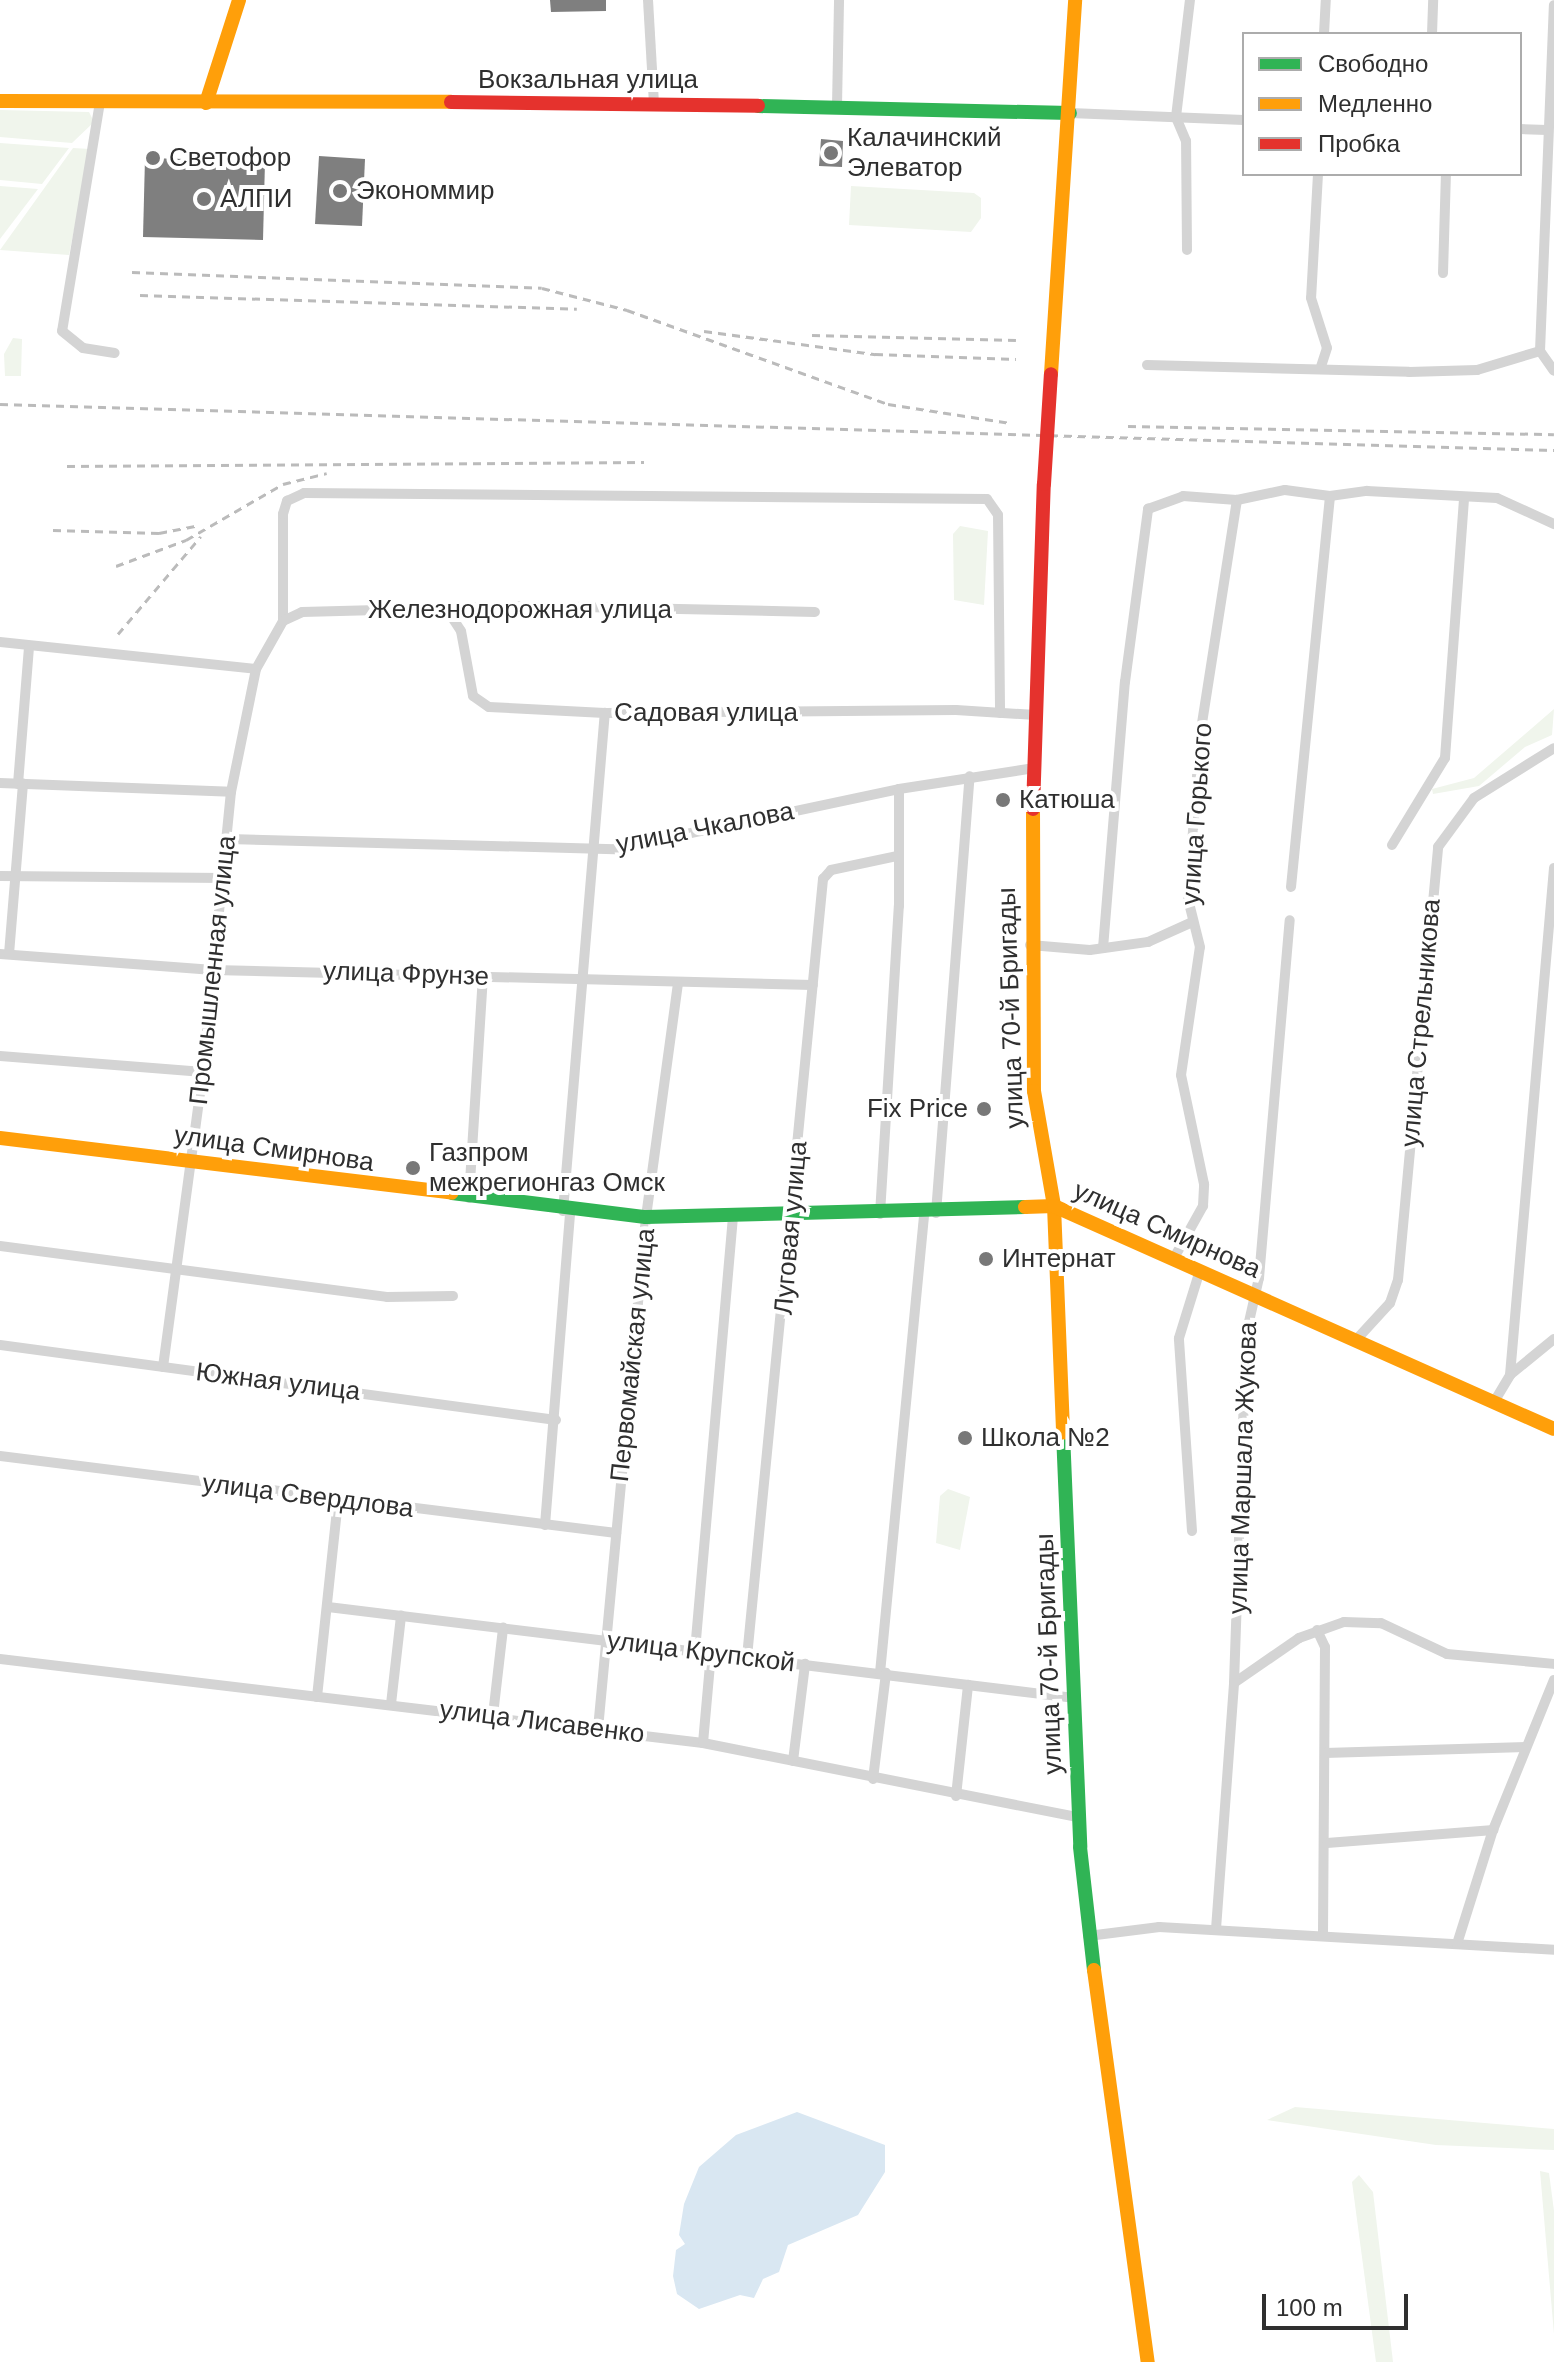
<!DOCTYPE html>
<meta charset="utf-8">
<style>
body{margin:0}
#map{position:relative;width:1554px;height:2362px;overflow:hidden;background:#fff;font-family:Helvetica,sans-serif}
div>[style]{position:absolute}
[style*='--x']{left:calc(var(--x)*1px);top:calc(var(--y)*1px);width:calc(var(--w)*1px);rotate:calc(var(--a)*1deg)}
.green>*{inset:0;background:#f0f5ec}
.water>*{inset:0;background:#d9e7f2}
.building>*{inset:0;background:#7f7f7f}
.street>*{height:10px;margin:-5px;padding:0 5px;transform-origin:5px;border-radius:5px;background:#d4d4d4}
.fast>*{height:14px;margin:-7px;padding:0 7px;transform-origin:7px;border-radius:7px;background:#30b455}
.slow>*{height:14px;margin:-7px;padding:0 7px;transform-origin:7px;border-radius:7px;background:#ff9f0a}
.jam>*{height:14px;margin:-7px;padding:0 7px;transform-origin:7px;border-radius:7px;background:#e5322d}
.rail>*{height:3px;margin-top:-1.5px;transform-origin:0;background:repeating-linear-gradient(90deg,#bbb 0 8px,transparent 0 14px)}
.jam-bridge>*{height:14px;margin:-7px;padding:0 7px;transform-origin:7px;border-radius:7px;background:#e5322d}
.dots>*{width:22px;height:22px;translate:-50% -50%;box-sizing:border-box;border:4px solid #fff;border-radius:50%}
span{translate:-50% -50%;white-space:nowrap;text-align:center;line-height:1.15;-webkit-text-stroke:8px #fff;paint-order:stroke}
.street-label{font-size:26px;color:#2f2f2f}
.poi-label{font-size:26px;color:#2f2f2f}
.left{translate:0 -50%;text-align:left}
.right{translate:-100% -50%;text-align:right}
.legend{position:absolute;left:1242px;top:32px;width:280px;height:144px;box-sizing:border-box;background:#fff;border:2px solid #acacac;margin:0;padding:10px 14px;list-style:none;font-size:24px;color:#2f2f2f}
.legend li{display:flex;align-items:center;gap:16px;height:40px}
.legend b{width:40px;border:2px solid #acacac}
.scale{position:absolute;left:1262px;top:2294px;width:146px;height:36px;box-sizing:border-box;border:4px solid #2f2f2f;border-top:0;padding-left:10px;font-size:24px;line-height:28px;white-space:nowrap;color:#2f2f2f;-webkit-text-stroke:6px #fff;paint-order:stroke}
</style>
<div id="map">
<div class="green">
<div style="clip-path:polygon(0 110px,89px 112px,94px 122px,72px 143px,0 137px)"></div>
<div style="clip-path:polygon(0 143px,69px 148px,42px 184px,0 180px)"></div>
<div style="clip-path:polygon(73px 148px,90px 149px,69px 255px,0 250px)"></div>
<div style="clip-path:polygon(0 186px,38px 189px,0 239px)"></div>
<div style="clip-path:polygon(851px 186px,974px 193px,981px 198px,981px 218px,971px 232px,849px 225px)"></div>
<div style="clip-path:polygon(13px 338px,22px 339px,21px 376px,5px 376px,4px 354px)"></div>
<div style="clip-path:polygon(960px 526px,988px 531px,984px 605px,954px 600px,953px 534px)"></div>
<div style="clip-path:polygon(1554px 709px,1552px 735px,1525px 747px,1479px 786px,1433px 794px,1432px 789px,1474px 778px)"></div>
<div style="clip-path:polygon(948px 1489px,970px 1497px,960px 1550px,936px 1543px,940px 1496px)"></div>
<div style="clip-path:polygon(1295px 2107px,1554px 2129px,1554px 2150px,1436px 2145px,1267px 2120px)"></div>
<div style="clip-path:polygon(1540px 2171px,1549px 2173px,1554px 2211px,1554px 2334px)"></div>
<div style="clip-path:polygon(1359px 2175px,1373px 2192px,1393px 2362px,1376px 2362px,1352px 2182px)"></div>
</div>
<div class="water">
<div style="clip-path:polygon(797px 2112px,885px 2145px,885px 2172px,858px 2215px,788px 2245px,779px 2272px,763px 2279px,754px 2298px,740px 2295px,699px 2309px,677px 2294px,673px 2276px,676px 2250px,685px 2244px,679px 2235px,684px 2204px,699px 2167px,736px 2135px)"></div>
</div>
<div class="building">
<div style="clip-path:polygon(550px 0,606px 0,606px 11px,551px 12px)"></div>
<div style="clip-path:polygon(821px 139px,843px 141px,842px 167px,819px 166px)"></div>
<div style="clip-path:polygon(319px 156px,365px 159px,362px 226px,315px 224px)"></div>
<div style="clip-path:polygon(145px 158px,265px 161px,263px 240px,143px 237px)"></div>
</div>
<div class="street">
<div style="--x:648;--y:0;--w:103;--a:86.7"></div>
<div style="--x:1324;--y:34;--w:34;--a:-87"></div>
<div style="--x:1432;--y:34;--w:34;--a:-88"></div>
<div style="--x:100;--y:102;--w:232;--a:99.4"></div>
<div style="--x:62;--y:331;--w:27;--a:39"></div>
<div style="--x:83;--y:348;--w:32;--a:9"></div>
<div style="--x:837;--y:106;--w:106;--a:-88.9"></div>
<div style="--x:1070;--y:113;--w:174;--a:2.3"></div>
<div style="--x:1520;--y:129;--w:27;--a:2"></div>
<div style="--x:1318;--y:174;--w:124;--a:93.2"></div>
<div style="--x:1311;--y:298;--w:52;--a:72.3"></div>
<div style="--x:1327;--y:348;--w:22;--a:108"></div>
<div style="--x:1187;--y:250;--w:109;--a:-90.5"></div>
<div style="--x:1186;--y:141;--w:26;--a:-113"></div>
<div style="--x:1176;--y:117;--w:118;--a:-83.2"></div>
<div style="--x:1443;--y:273;--w:99;--a:-88.3"></div>
<div style="--x:1540;--y:351;--w:346;--a:-87.7"></div>
<div style="--x:1147;--y:365;--w:262;--a:1.5"></div>
<div style="--x:1409;--y:372;--w:68;--a:-1.7"></div>
<div style="--x:1477;--y:370;--w:66;--a:-16.8"></div>
<div style="--x:1540;--y:351;--w:24;--a:55"></div>
<div style="--x:446;--y:608;--w:27;--a:57"></div>
<div style="--x:461;--y:631;--w:66;--a:79.5"></div>
<div style="--x:473;--y:696;--w:19;--a:35"></div>
<div style="--x:489;--y:707;--w:116;--a:3"></div>
<div style="--x:605;--y:713;--w:351;--a:-0.5"></div>
<div style="--x:956;--y:710;--w:80;--a:3.6"></div>
<div style="--x:283;--y:621;--w:107;--a:-90"></div>
<div style="--x:283;--y:514;--w:14;--a:-73"></div>
<div style="--x:287;--y:501;--w:19;--a:-25"></div>
<div style="--x:304;--y:493;--w:683;--a:0.5"></div>
<div style="--x:987;--y:499;--w:19;--a:55"></div>
<div style="--x:998;--y:515;--w:198;--a:89.4"></div>
<div style="--x:0;--y:642;--w:257;--a:6"></div>
<div style="--x:0;--y:783;--w:231;--a:2.2"></div>
<div style="--x:18;--y:784;--w:138;--a:-85.4"></div>
<div style="--x:228;--y:839;--w:387;--a:1.5"></div>
<div style="--x:615;--y:849;--w:290;--a:-11.9"></div>
<div style="--x:899;--y:789;--w:137;--a:-8.8"></div>
<div style="--x:1392;--y:845;--w:102;--a:-58.7"></div>
<div style="--x:1445;--y:758;--w:260;--a:-85.8"></div>
<div style="--x:0;--y:876;--w:224;--a:0.5"></div>
<div style="--x:1291;--y:887;--w:393;--a:-84.3"></div>
<div style="--x:1030;--y:945;--w:60;--a:4.8"></div>
<div style="--x:1090;--y:950;--w:59;--a:-7.9"></div>
<div style="--x:1148;--y:942;--w:46;--a:-24.3"></div>
<div style="--x:1103;--y:948;--w:267;--a:-85.3"></div>
<div style="--x:1125;--y:682;--w:175;--a:-82.4"></div>
<div style="--x:1148;--y:509;--w:37;--a:-20"></div>
<div style="--x:1183;--y:496;--w:54;--a:4.2"></div>
<div style="--x:1237;--y:500;--w:49;--a:-11.8"></div>
<div style="--x:1285;--y:490;--w:45;--a:7.6"></div>
<div style="--x:1330;--y:496;--w:37;--a:-8"></div>
<div style="--x:1367;--y:491;--w:130;--a:3.1"></div>
<div style="--x:1497;--y:498;--w:63;--a:24.5"></div>
<div style="--x:0;--y:954;--w:214;--a:4.3"></div>
<div style="--x:213;--y:970;--w:600;--a:1.43"></div>
<div style="--x:9;--y:954;--w:171;--a:-85.3"></div>
<div style="--x:0;--y:1056;--w:204;--a:4.5"></div>
<div style="--x:469;--y:1198;--w:221;--a:-86.4"></div>
<div style="--x:563;--y:1211;--w:500;--a:-85.2"></div>
<div style="--x:936;--y:1213;--w:438;--a:-85.6"></div>
<div style="--x:880;--y:1214;--w:309;--a:-86.5"></div>
<div style="--x:899;--y:906;--w:117;--a:-90"></div>
<div style="--x:0;--y:1246;--w:390;--a:7.5"></div>
<div style="--x:387;--y:1297;--w:66;--a:-0.9"></div>
<div style="--x:1174;--y:1258;--w:60;--a:-60.9"></div>
<div style="--x:1203;--y:1206;--w:22;--a:-87"></div>
<div style="--x:1204;--y:1184;--w:111;--a:-101.9"></div>
<div style="--x:1181;--y:1075;--w:129;--a:-81.6"></div>
<div style="--x:1200;--y:947;--w:49;--a:-104"></div>
<div style="--x:1188;--y:899;--w:163;--a:-85.8"></div>
<div style="--x:1200;--y:736;--w:239;--a:-81.1"></div>
<div style="--x:1356;--y:1340;--w:50;--a:-47.4"></div>
<div style="--x:1390;--y:1303;--w:24;--a:-71"></div>
<div style="--x:1398;--y:1280;--w:435;--a:-84.7"></div>
<div style="--x:1438;--y:847;--w:61;--a:-53.7"></div>
<div style="--x:1474;--y:798;--w:94;--a:-32"></div>
<div style="--x:0;--y:1345;--w:561;--a:7.68"></div>
<div style="--x:163;--y:1367;--w:298;--a:-82.3"></div>
<div style="--x:203;--y:1072;--w:281;--a:-84.3"></div>
<div style="--x:231;--y:792;--w:126;--a:-78.5"></div>
<div style="--x:256;--y:669;--w:55;--a:-60.6"></div>
<div style="--x:283;--y:621;--w:21;--a:-25"></div>
<div style="--x:302;--y:612;--w:231;--a:-1.5"></div>
<div style="--x:533;--y:606;--w:282;--a:1.2"></div>
<div style="--x:1510;--y:1375;--w:57;--a:-39.3"></div>
<div style="--x:1494;--y:1402;--w:31;--a:-59"></div>
<div style="--x:1510;--y:1375;--w:509;--a:-85.04"></div>
<div style="--x:0;--y:1456;--w:621;--a:7.13"></div>
<div style="--x:545;--y:1525;--w:314;--a:-85.4"></div>
<div style="--x:1192;--y:1531;--w:193;--a:-93.9"></div>
<div style="--x:1179;--y:1338;--w:71;--a:-72.8"></div>
<div style="--x:328;--y:1607;--w:753;--a:6.95"></div>
<div style="--x:1317;--y:1630;--w:19;--a:65"></div>
<div style="--x:1325;--y:1647;--w:289;--a:90.4"></div>
<div style="--x:695;--y:1651;--w:435;--a:-85"></div>
<div style="--x:747;--y:1657;--w:782;--a:-84.42"></div>
<div style="--x:823;--y:879;--w:12;--a:-48"></div>
<div style="--x:831;--y:870;--w:67;--a:-12"></div>
<div style="--x:0;--y:1659;--w:708;--a:6.81"></div>
<div style="--x:703;--y:1743;--w:382;--a:11.2"></div>
<div style="--x:880;--y:1673;--w:462;--a:-84.5"></div>
<div style="--x:1234;--y:1683;--w:79;--a:-34.7"></div>
<div style="--x:1299;--y:1638;--w:48;--a:-19.6"></div>
<div style="--x:1344;--y:1622;--w:37;--a:2"></div>
<div style="--x:1381;--y:1623;--w:73;--a:25.2"></div>
<div style="--x:1447;--y:1654;--w:107;--a:5.3"></div>
<div style="--x:317;--y:1697;--w:198;--a:-83.9"></div>
<div style="--x:391;--y:1704;--w:89;--a:-83.5"></div>
<div style="--x:493;--y:1715;--w:88;--a:-83.4"></div>
<div style="--x:598;--y:1729;--w:514;--a:-84.64"></div>
<div style="--x:646;--y:1217;--w:237;--a:-82.2"></div>
<div style="--x:703;--y:1743;--w:90;--a:-84.9"></div>
<div style="--x:1325;--y:1753;--w:201;--a:-1.7"></div>
<div style="--x:793;--y:1761;--w:98;--a:-82.9"></div>
<div style="--x:873;--y:1779;--w:107;--a:-83"></div>
<div style="--x:956;--y:1796;--w:112;--a:-83.8"></div>
<div style="--x:1327;--y:1843;--w:167;--a:-4.5"></div>
<div style="--x:1216;--y:1929;--w:247;--a:-85.8"></div>
<div style="--x:1234;--y:1683;--w:348;--a:-88"></div>
<div style="--x:1246;--y:1335;--w:58;--a:-77.2"></div>
<div style="--x:1259;--y:1278;--w:359;--a:-85.1"></div>
<div style="--x:1088;--y:1936;--w:72;--a:-7.2"></div>
<div style="--x:1159;--y:1927;--w:396;--a:3.3"></div>
<div style="--x:1457;--y:1944;--w:120;--a:-72.5"></div>
<div style="--x:1493;--y:1830;--w:162;--a:-67.9"></div>
</div>
<div class="fast">
<div style="--x:758;--y:106;--w:312;--a:1.3"></div>
<div style="--x:452;--y:1193;--w:195;--a:7.1"></div>
<div style="--x:646;--y:1217;--w:379;--a:-1.5"></div>
<div style="--x:1063;--y:1433;--w:414;--a:87.6"></div>
<div style="--x:1080;--y:1847;--w:124;--a:83.5"></div>
</div>
<div class="slow">
<div style="--x:0;--y:101;--w:451;--a:0.1"></div>
<div style="--x:206;--y:103;--w:108;--a:-72.2"></div>
<div style="--x:1051;--y:374;--w:375;--a:-86.3"></div>
<div style="--x:1033;--y:809;--w:282;--a:89.8"></div>
<div style="--x:1034;--y:1091;--w:117;--a:80.1"></div>
<div style="--x:1054;--y:1206;--w:227;--a:87.7"></div>
<div style="--x:0;--y:1138;--w:455;--a:6.9"></div>
<div style="--x:1025;--y:1207;--w:29;--a:-2"></div>
<div style="--x:1054;--y:1206;--w:547;--a:24.04"></div>
<div style="--x:1094;--y:1970;--w:396;--a:82.2"></div>
</div>
<div class="jam">
<div style="--x:451;--y:102;--w:307;--a:0.7"></div>
<div style="--x:1033;--y:809;--w:325;--a:-88.1"></div>
</div>
<div class="rail">
<div style="--x:132;--y:272;--w:410;--a:2.2"></div>
<div style="--x:542;--y:288;--w:88;--a:14.5"></div>
<div style="--x:627;--y:310;--w:277;--a:19.8"></div>
<div style="--x:888;--y:404;--w:124;--a:8.8"></div>
<div style="--x:140;--y:295;--w:437;--a:1.8"></div>
<div style="--x:704;--y:331;--w:173;--a:7.7"></div>
<div style="--x:875;--y:354;--w:141;--a:2"></div>
<div style="--x:812;--y:335;--w:204;--a:1.4"></div>
<div style="--x:0;--y:404;--w:1555;--a:1.7"></div>
<div style="--x:1128;--y:426;--w:426;--a:1.1"></div>
<div style="--x:67;--y:466;--w:577;--a:-0.4"></div>
<div style="--x:53;--y:530;--w:106;--a:1.6"></div>
<div style="--x:159;--y:533;--w:38;--a:-11"></div>
<div style="--x:116;--y:566;--w:75;--a:-20.4"></div>
<div style="--x:186;--y:540;--w:112;--a:-30"></div>
<div style="--x:283;--y:484;--w:45;--a:-14"></div>
<div style="--x:118;--y:634;--w:128;--a:-49.7"></div>
</div>
<div class="jam-bridge">
<div style="--x:1044;--y:484;--w:110;--a:-86.4"></div>
</div>
<div class="dots">
<div style="left:831px;top:153px;background:#787878"></div>
<div style="left:153px;top:158px;background:#787878"></div>
<div style="left:340px;top:191px;background:#787878"></div>
<div style="left:204px;top:199px;background:#787878"></div>
<div style="left:1003px;top:800px;background:#787878"></div>
<div style="left:984px;top:1109px;background:#787878"></div>
<div style="left:413px;top:1168px;background:#787878"></div>
<div style="left:986px;top:1259px;background:#787878"></div>
<div style="left:965px;top:1438px;background:#787878"></div>
</div>
<div class="street-label">
<span style="left:588px;top:80px">Вокзальная улица</span>
<span style="left:520px;top:610px">Железнодорожная улица</span>
<span style="left:706px;top:713px">Садовая улица</span>
<span style="left:1197px;top:814px;rotate:-86deg">улица Горького</span>
<span style="left:705px;top:828px;rotate:-11deg">улица Чкалова</span>
<span style="left:213px;top:970px;rotate:-84deg">Промышленная улица</span>
<span style="left:406px;top:974px;rotate:2deg">улица Фрунзе</span>
<span style="left:1011px;top:1008px;rotate:-92deg">улица 70-й Бригады</span>
<span style="left:1421px;top:1023px;rotate:-85deg">улица Стрельникова</span>
<span style="left:274px;top:1149px;rotate:8deg">улица Смирнова</span>
<span style="left:791px;top:1228px;rotate:-85deg">Луговая улица</span>
<span style="left:1167px;top:1230px;rotate:24deg">улица Смирнова</span>
<span style="left:633px;top:1355px;rotate:-84deg">Первомайская улица</span>
<span style="left:278px;top:1382px;rotate:7deg">Южная улица</span>
<span style="left:1243px;top:1468px;rotate:-88deg">улица Маршала Жукова</span>
<span style="left:308px;top:1496px;rotate:7deg">улица Свердлова</span>
<span style="left:701px;top:1652px;rotate:7deg">улица Крупской</span>
<span style="left:1049px;top:1654px;rotate:-92deg">улица 70-й Бригады</span>
<span style="left:542px;top:1722px;rotate:7deg">улица Лисавенко</span>
</div>
<div class="poi-label">
<span class="left" style="left:847px;top:153px">Калачинский<br>Элеватор</span>
<span class="left" style="left:169px;top:158px">Светофор</span>
<span class="left" style="left:356px;top:191px">Экономмир</span>
<span class="left" style="left:220px;top:199px">АЛПИ</span>
<span class="left" style="left:1019px;top:800px">Катюша</span>
<span class="right" style="left:968px;top:1109px">Fix Price</span>
<span class="left" style="left:429px;top:1168px">Газпром<br>межрегионгаз Омск</span>
<span class="left" style="left:1002px;top:1259px">Интернат</span>
<span class="left" style="left:981px;top:1438px">Школа №2</span>
</div>
<ul class="legend">
<li><b style="height:10px;background:#30b455"></b>Свободно</li>
<li><b style="height:10px;background:#ff9f0a"></b>Медленно</li>
<li><b style="height:10px;background:#e5322d"></b>Пробка</li>
</ul>
<div class="scale">100 m</div>
</div>
